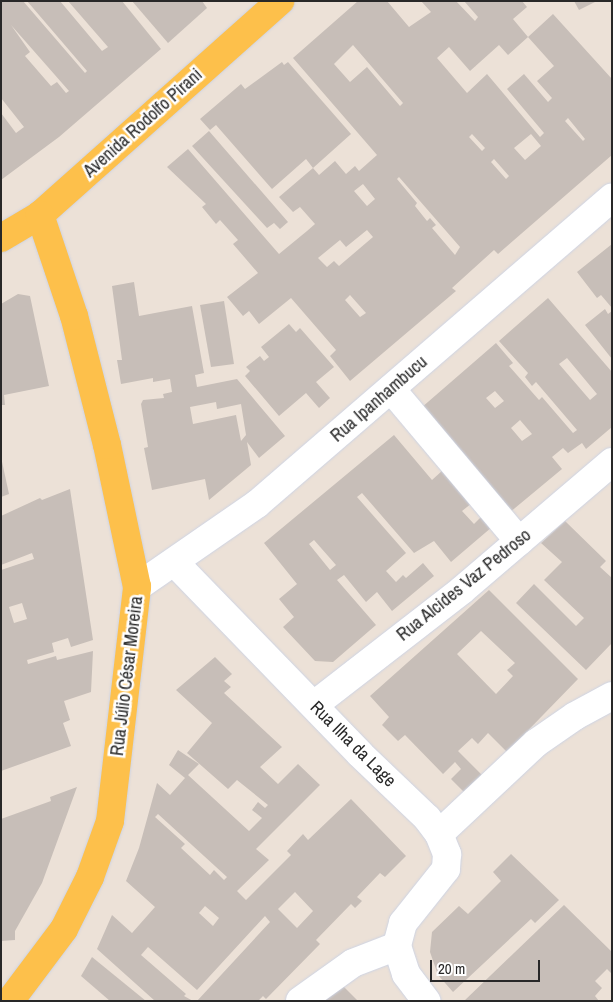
<!DOCTYPE html>
<meta charset="utf-8">
<style>
body{margin:0}
#map{position:relative;width:613px;height:1002px;overflow:hidden;background:#ece1d7;font-family:"Archivo Narrow",sans-serif}
div>[style]{position:absolute}
[style*='--x']{left:calc(var(--x)*1px);top:calc(var(--y)*1px);width:calc(var(--w)*1px);rotate:calc(var(--a)*1deg)}
.building>*{inset:0;background:#c7beb8}
.roads{filter:drop-shadow(0 0 1px #cdd3e3) drop-shadow(0 0 1px #cdd3e3)}
.minor>*{height:28px;margin:-14px;padding:0 14px;transform-origin:14px;border-radius:14px;background:#fff}
.major>*{height:28px;margin:-14px;padding:0 14px;transform-origin:14px;border-radius:14px;background:#fdc04b}
span{translate:-50% -50%;white-space:nowrap;text-align:center;line-height:1.15;-webkit-text-stroke:5px #fff;paint-order:stroke}
.street-label{font-size:18px;color:#282828}
.frame{position:absolute;inset:0;border:2px solid #282828;pointer-events:none}
.scale{position:absolute;left:430px;top:960px;width:110px;height:22px;box-sizing:border-box;border:2px solid #282828;border-top:0;padding-left:6px;font-size:15px;line-height:18px;white-space:nowrap;color:#282828;-webkit-text-stroke:4px #fff;paint-order:stroke}
</style>
<div id="map">
<div class="building">
<div style="clip-path:polygon(evenodd,1px 1px,23px 1px,85px 73px,87px 71px,27px 1px,60px 1px,102px 51px,108px 47px,68px 1px,122px 1px,161px 49px,59px 137px,1px 180px,1px 113px,16px 133px,24px 127px,1px 98px,1px 1px,11px 25px,69px 91px,66px 93px,57px 82px,51px 86px,25px 56px,30px 52px,11px 25px)"></div>
<div style="clip-path:polygon(132px 1px,202px 1px,207px 8px,168px 43px)"></div>
<div style="clip-path:polygon(evenodd,358px 1px,387px 1px,409px 27px,431px 12px,421px 1px,456px 1px,475px 21px,478px 17px,464px 1px,522px 1px,527px 7px,513px 19px,528px 37px,508px 55px,499px 45px,470px 71px,449px 47px,437px 58px,467px 93px,487px 74px,540px 137px,544px 133px,507px 89px,524px 74px,548px 102px,552px 98px,537px 81px,554px 66px,528px 37px,553px 14px,612px 79px,612px 155px,498px 254px,494px 250px,452px 288px,456px 291px,350px 381px,330px 356px,336px 350px,291px 298px,259px 324px,249px 311px,243px 316px,227px 297px,258px 273px,233px 244px,238px 240px,220px 220px,216px 224px,202px 207px,206px 204px,167px 167px,188px 149px,279px 254px,307px 231px,315px 224px,300px 207px,293px 212px,279px 197px,313px 168px,319px 175px,335px 161px,346px 174px,355px 166px,359px 171px,377px 155px,293px 58px,358px 1px,353px 45px,403px 103px,400px 106px,367px 67px,350px 82px,334px 64px,353px 45px,358px 1px,568px 118px,585px 139px,583px 141px,565px 121px,568px 118px,358px 1px,472px 134px,485px 148px,482px 151px,469px 137px,472px 134px,358px 1px,531px 134px,541px 146px,525px 160px,514px 148px,531px 134px,358px 1px,494px 159px,509px 176px,506px 179px,491px 162px,494px 159px,358px 1px,399px 177px,460px 247px,455px 255px,432px 228px,436px 225px,430px 218px,427px 221px,415px 206px,417px 203px,397px 179px,399px 177px,358px 1px,363px 184px,375px 199px,367px 206px,354px 191px,363px 184px,358px 1px,367px 230px,373px 237px,339px 266px,334px 261px,327px 267px,318px 258px,340px 240px,346px 247px,367px 230px,358px 1px,350px 295px,366px 313px,360px 317px,345px 300px,350px 295px)"></div>
<div style="clip-path:polygon(574px 1px,597px 1px,579px 10px)"></div>
<div style="clip-path:polygon(282px 62px,284px 65px,288px 62px,351px 134px,313px 168px,306px 159px,272px 189px,216px 125px,210px 130px,200px 119px,241px 84px,245px 89px)"></div>
<div style="clip-path:polygon(209px 131px,288px 222px,280px 229px,274px 223px,267px 228px,192px 146px)"></div>
<div style="clip-path:polygon(612px 244px,612px 308px,601px 295px,597px 298px,577px 272px)"></div>
<div style="clip-path:polygon(evenodd,134px 282px,139px 316px,192px 306px,204px 373px,195px 375px,197px 387px,237px 379px,285px 436px,259px 458px,247px 442px,251px 465px,209px 500px,205px 479px,152px 490px,144px 448px,148px 447px,141px 404px,143px 400px,164px 398px,163px 394px,172px 392px,170px 379px,153px 382px,153px 378px,121px 384px,117px 360px,122px 360px,112px 286px,134px 282px,216px 402px,217px 409px,241px 404px,246px 435px,241px 441px,236px 415px,193px 424px,190px 407px,216px 402px)"></div>
<div style="clip-path:polygon(18px 294px,30px 296px,49px 386px,4px 395px,5px 405px,1px 405px,1px 304px)"></div>
<div style="clip-path:polygon(evenodd,548px 298px,612px 372px,612px 427px,586px 449px,582px 443px,568px 453px,563px 448px,552px 457px,562px 469px,509px 513px,421px 408px,496px 343px,513px 363px,509px 366px,539px 400px,542px 397px,573px 433px,577px 430px,536px 382px,532px 386px,525px 377px,528px 373px,499px 341px,548px 298px,567px 358px,597px 394px,590px 400px,559px 364px,567px 358px,548px 298px,495px 391px,504px 401px,495px 408px,486px 398px,495px 391px,548px 298px,520px 420px,532px 434px,522px 441px,511px 428px,520px 420px)"></div>
<div style="clip-path:polygon(224px 301px,234px 364px,211px 367px,200px 305px)"></div>
<div style="clip-path:polygon(605px 309px,608px 314px,612px 311px,612px 359px,585px 325px)"></div>
<div style="clip-path:polygon(289px 324px,296px 332px,300px 328px,334px 367px,316px 382px,330px 398px,319px 408px,306px 393px,279px 416px,245px 376px,250px 371px,246px 367px,260px 356px,264px 361px,269px 357px,261px 347px)"></div>
<div style="clip-path:polygon(evenodd,394px 435px,432px 480px,443px 470px,472px 503px,462px 511px,474px 524px,482px 516px,492px 527px,451px 562px,434px 541px,414px 553px,362px 493px,357px 497px,406px 553px,386px 571px,396px 582px,403px 575px,406px 578px,423px 563px,434px 576px,392px 611px,377px 592px,366px 602px,344px 575px,337px 580px,376px 625px,333px 662px,315px 661px,283px 627px,294px 617px,279px 599px,297px 584px,264px 543px,394px 435px,314px 540px,336px 565px,330px 570px,309px 544px,314px 540px)"></div>
<div style="clip-path:polygon(1px 457px,9px 494px,1px 497px)"></div>
<div style="clip-path:polygon(evenodd,70px 489px,93px 640px,71px 647px,68px 638px,52px 643px,54px 652px,27px 660px,28px 664px,56px 656px,57px 660px,93px 651px,91px 692px,64px 701px,70px 720px,63px 723px,71px 746px,1px 771px,1px 570px,34px 559px,32px 553px,1px 565px,1px 516px,40px 498px,42px 500px,70px 489px,22px 603px,27px 619px,14px 623px,9px 607px,22px 603px)"></div>
<div style="clip-path:polygon(565px 521px,606px 561px,600px 567px,612px 578px,612px 643px,586px 670px,516px 603px,534px 584px,576px 626px,584px 618px,544px 580px,562px 562px,541px 543px)"></div>
<div style="clip-path:polygon(evenodd,489px 590px,578px 679px,507px 752px,488px 733px,478px 744px,472px 738px,458px 751px,483px 776px,466px 794px,451px 779px,461px 769px,455px 762px,443px 774px,405px 735px,398px 741px,382px 725px,389px 717px,370px 696px,489px 590px,481px 631px,515px 663px,507px 670px,513px 676px,496px 694px,457px 654px,481px 631px)"></div>
<div style="clip-path:polygon(evenodd,215px 657px,232px 674px,224px 681px,231px 687px,224px 693px,282px 747px,260px 767px,278px 784px,298px 764px,320px 785px,256px 849px,269px 860px,237px 891px,246px 900px,291px 855px,287px 851px,303px 834px,308px 840px,351px 799px,406px 856px,385px 877px,380px 873px,357px 897px,362px 901px,355px 908px,351px 904px,316px 940px,320px 944px,266px 999px,263px 996px,258px 1001px,197px 1001px,270px 922px,265px 916px,197px 990px,148px 947px,141px 955px,186px 994px,184px 996px,193px 1001px,155px 1001px,97px 949px,112px 915px,132px 933px,155px 907px,126px 881px,139px 848px,157px 783px,170px 795px,185px 778px,169px 765px,178px 750px,199px 764px,188px 775px,249px 831px,262px 818px,252px 810px,258px 802px,265px 808px,268px 805px,237px 780px,228px 789px,187px 753px,212px 723px,176px 690px,215px 657px,158px 814px,227px 877px,224px 880px,214px 870px,210px 875px,181px 848px,185px 844px,155px 817px,158px 814px,215px 657px,295px 892px,313px 911px,297px 928px,278px 909px,295px 892px,215px 657px,205px 906px,219px 918px,213px 926px,199px 913px,205px 906px)"></div>
<div style="clip-path:polygon(77px 787px,42px 883px,15px 931px,15px 940px,1px 941px,1px 819px,51px 801px,50px 797px)"></div>
<div style="clip-path:polygon(511px 854px,559px 900px,535px 923px,531px 919px,453px 992px,438px 975px,430px 952px,432px 932px,459px 906px,468px 914px,501px 881px,493px 872px)"></div>
<div style="clip-path:polygon(564px 905px,612px 952px,612px 974px,607px 969px,595px 981px,602px 988px,595px 996px,599px 1001px,464px 1001px)"></div>
<div style="clip-path:polygon(92px 957px,146px 1001px,110px 1001px,81px 976px)"></div>
<div style="clip-path:polygon(334px 977px,358px 1001px,322px 1001px)"></div>
</div>
<div class="roads">
<div class="minor">
<div style="--x:391;--y:389;--w:199;--a:49.9"></div>
<div style="--x:176;--y:564;--w:264;--a:45.9"></div>
<div style="--x:360;--y:754;--w:93;--a:43.7"></div>
<div style="--x:427;--y:818;--w:20;--a:53"></div>
<div style="--x:439;--y:834;--w:22;--a:68"></div>
<div style="--x:447;--y:854;--w:15;--a:94"></div>
<div style="--x:446;--y:869;--w:69;--a:128.5"></div>
<div style="--x:403;--y:923;--w:24;--a:105"></div>
<div style="--x:137;--y:587;--w:146;--a:-34.7"></div>
<div style="--x:257;--y:504;--w:469;--a:-40.8"></div>
<div style="--x:314;--y:705;--w:187;--a:-37.8"></div>
<div style="--x:462;--y:590;--w:197;--a:-40.5"></div>
<div style="--x:439;--y:834;--w:133;--a:-43.2"></div>
<div style="--x:536;--y:743;--w:47;--a:-34.7"></div>
<div style="--x:575;--y:716;--w:42;--a:-28.4"></div>
<div style="--x:397;--y:946;--w:29;--a:72"></div>
<div style="--x:406;--y:974;--w:34;--a:53"></div>
<div style="--x:300;--y:1001;--w:65;--a:-35.6"></div>
<div style="--x:353;--y:963;--w:47;--a:-21.1"></div>
</div>
<div class="major">
<div style="--x:1;--y:238;--w:45;--a:-30.5"></div>
<div style="--x:40;--y:215;--w:322;--a:-41.7"></div>
<div style="--x:10;--y:1001;--w:90;--a:-53.1"></div>
<div style="--x:64;--y:929;--w:58;--a:-63.4"></div>
<div style="--x:90;--y:877;--w:59;--a:-70.3"></div>
<div style="--x:110;--y:821;--w:236;--a:-83.4"></div>
<div style="--x:137;--y:587;--w:145;--a:-101.9"></div>
<div style="--x:107;--y:445;--w:133;--a:-104.3"></div>
<div style="--x:74;--y:316;--w:107;--a:-108.6"></div>
</div>
</div>
<div class="street-label">
<span style="left:143px;top:123px;rotate:-42deg">Avenida Rodolfo Pirani</span>
<span style="left:379px;top:399px;rotate:-41deg">Rua Ipanhambucu</span>
<span style="left:464px;top:585px;rotate:-39deg">Rua Alcides Vaz Pedroso</span>
<span style="left:127px;top:676px;rotate:-83deg">Rua Júlio César Moreira</span>
<span style="left:353px;top:744px;rotate:45deg">Rua Ilha da Lage</span>
</div>
<div class="frame"></div>
<div class="scale">20 m</div>
</div>
